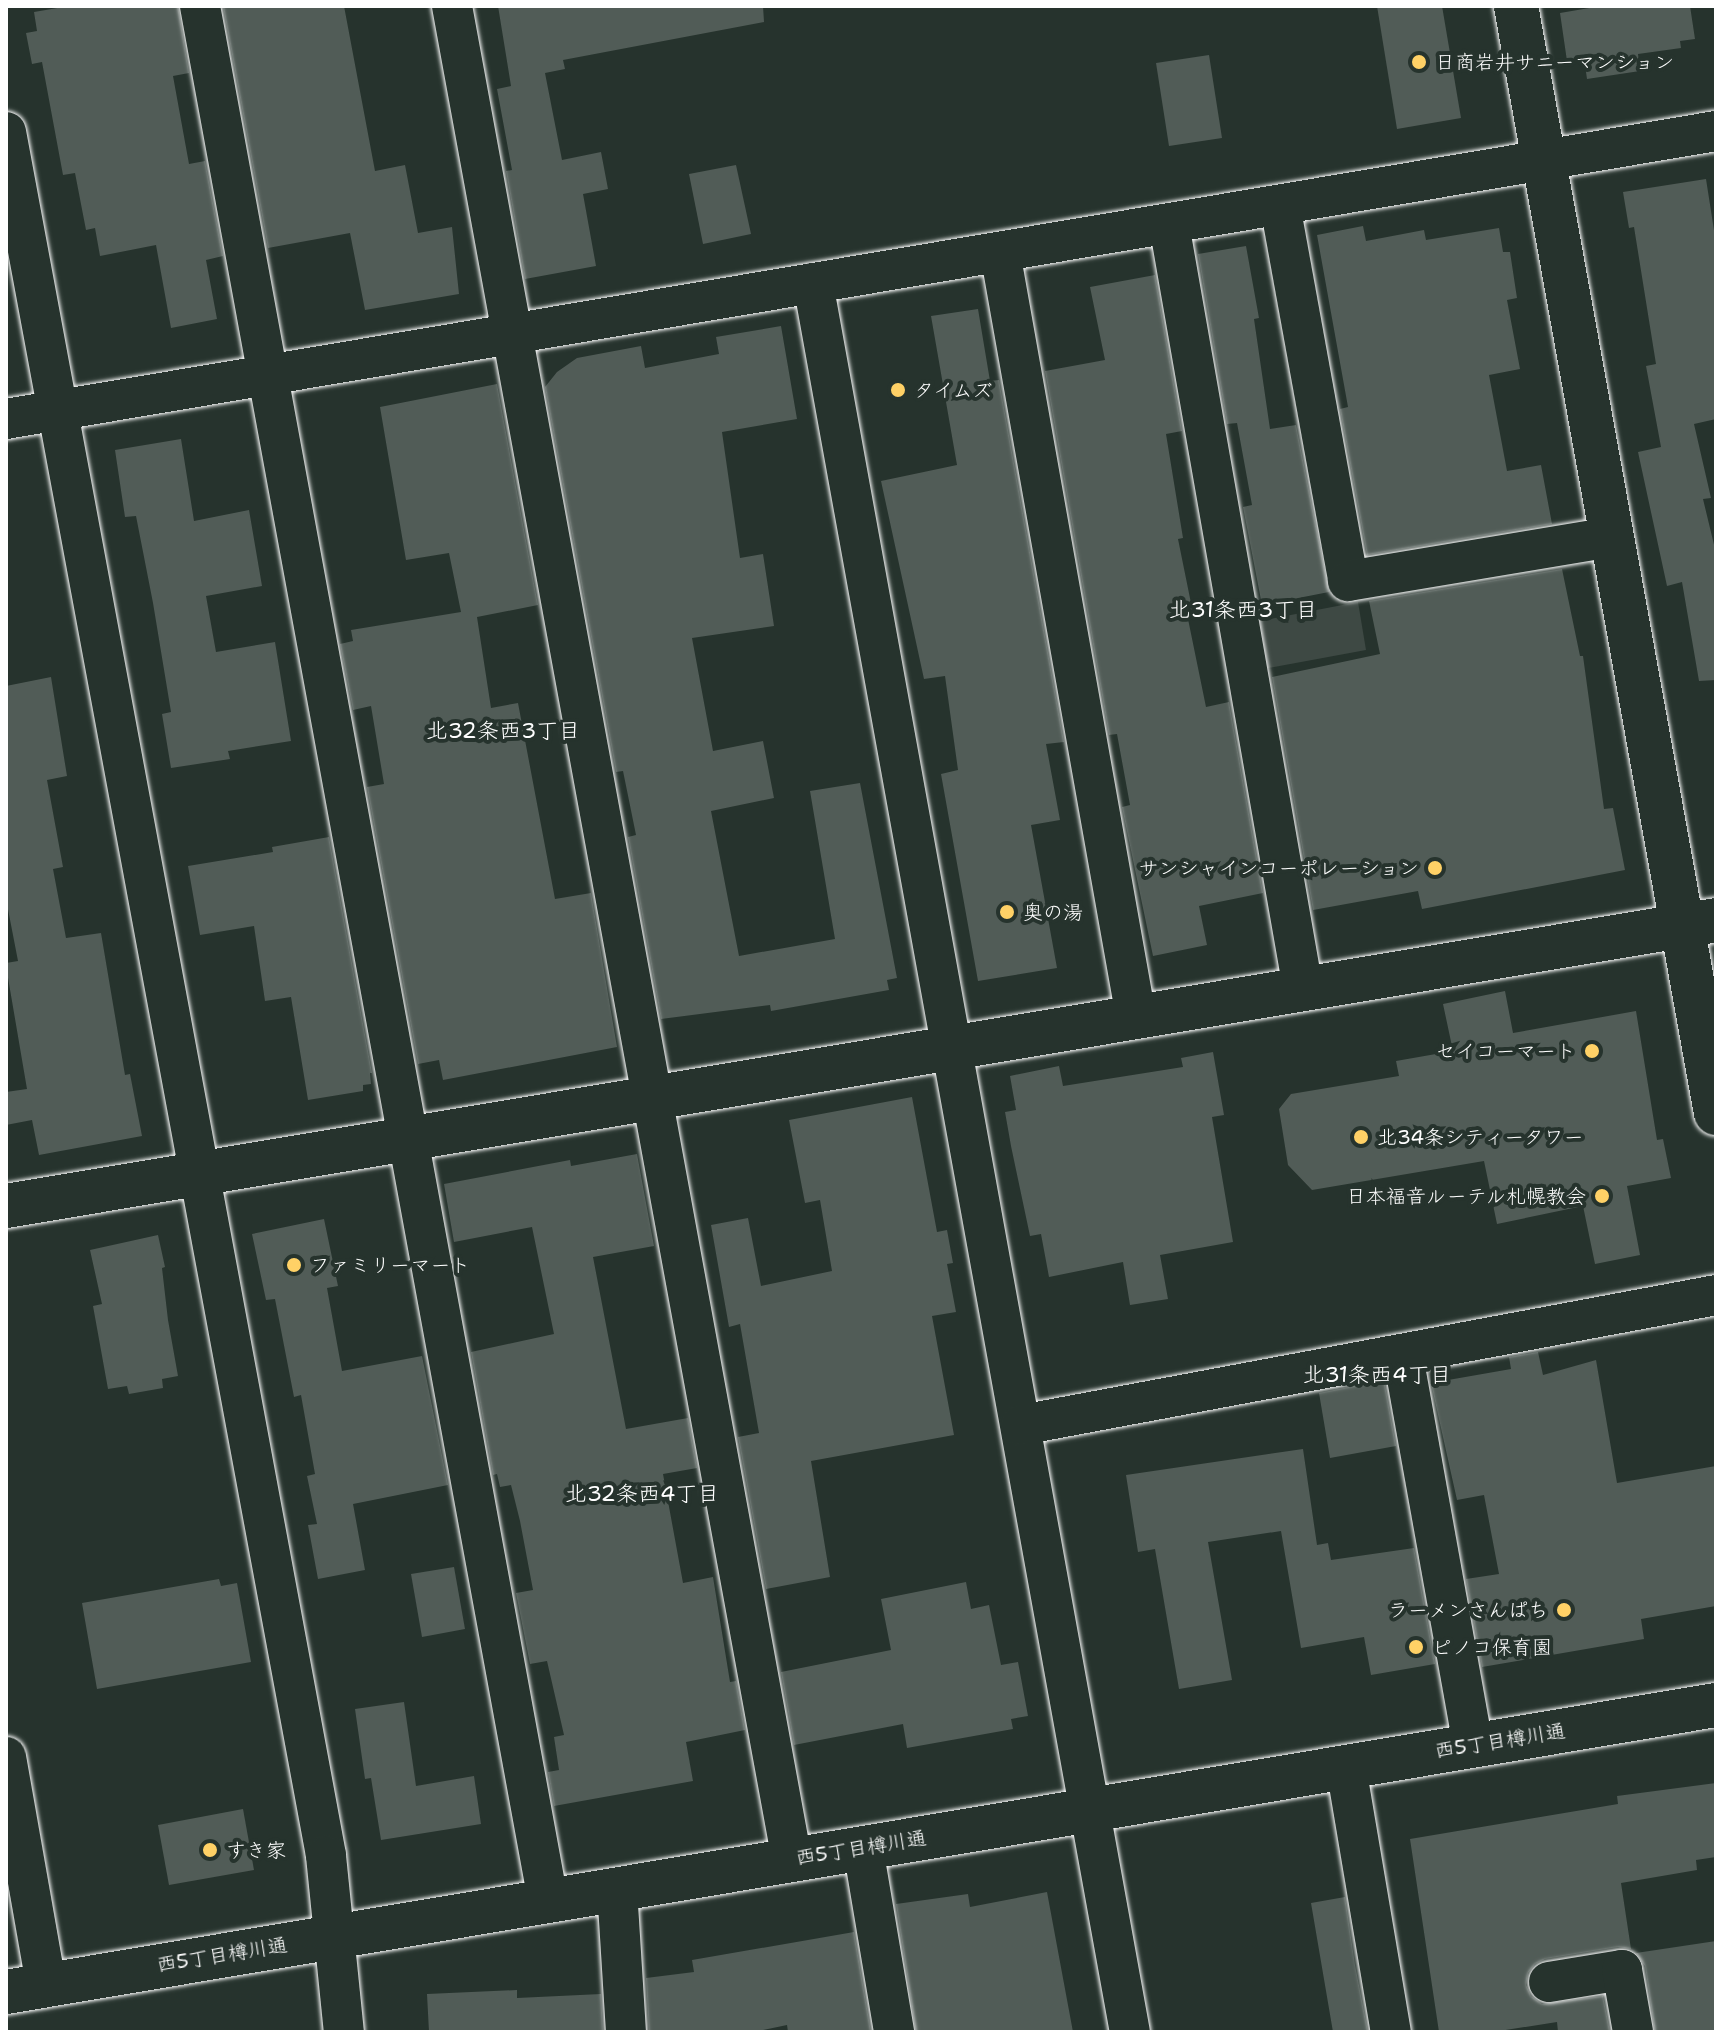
<!DOCTYPE html>
<meta charset="utf-8">
<style>
body{margin:0}
#map{position:relative;width:1722px;height:2038px;overflow:hidden;background:#26332d;font-family:"Shantell Sans","Klee One",sans-serif}
div>[style]{position:absolute}
[style*='--x']{left:calc(var(--x)*1px);top:calc(var(--y)*1px);width:calc(var(--w)*1px);rotate:calc(var(--a)*1deg)}
.green>*{inset:0;background:#3e4944}
.building>*{inset:0;background:#515c57}
.roads{filter:drop-shadow(0 0 2px #fff) drop-shadow(0 0 2px #fff)}
.minor>*{height:40px;margin:-20px;padding:0 20px;transform-origin:20px;border-radius:20px;background:#26332d}
.tertiary>*{height:44px;margin:-22px;padding:0 22px;transform-origin:22px;border-radius:22px;background:#26332d}
.dots>*{width:22px;height:22px;translate:-50% -50%;box-sizing:border-box;border:4px solid #26332d;border-radius:50%}
span{translate:-50% -50%;white-space:nowrap;text-align:center;line-height:1.15;-webkit-text-stroke:8px #26332d;paint-order:stroke}
.poi-label{font-size:20px;color:#fff}
.left{translate:0 -50%;text-align:left}
.right{translate:-100% -50%;text-align:right}
.street-label{font-size:20px;color:#fff}
.neighbourhood-label{font-size:22px;color:#fff}
.frame{position:absolute;inset:0;border:8px solid #fff;pointer-events:none}
</style>
<div id="map">
<div class="green">
<div style="clip-path:polygon(1358px 602px,1366px 650px,1268px 668px,1260px 621px)"></div>
</div>
<div class="building">
<div style="clip-path:polygon(69px 6px,178px 6px,189px 73px,173px 76px,189px 164px,205px 161px,223px 256px,206px 260px,217px 319px,171px 328px,156px 245px,100px 256px,95px 228px,86px 230px,75px 173px,63px 175px,42px 62px,32px 64px,26px 33px,37px 31px,34px 12px)"></div>
<div style="clip-path:polygon(223px 6px,344px 6px,375px 171px,405px 165px,418px 233px,452px 227px,459px 294px,365px 310px,350px 233px,268px 248px)"></div>
<div style="clip-path:polygon(498px 6px,763px 6px,764px 22px,563px 60px,565px 69px,545px 73px,562px 160px,601px 152px,608px 189px,583px 194px,596px 266px,525px 279px,506px 171px,512px 170px,497px 89px,511px 86px)"></div>
<div style="clip-path:polygon(1377px 6px,1442px 6px,1461px 118px,1397px 129px)"></div>
<div style="clip-path:polygon(1601px 6px,1690px 6px,1695px 39px,1680px 41px,1681px 48px,1638px 54px,1640px 71px,1587px 79px,1584px 58px,1567px 61px,1560px 13px)"></div>
<div style="clip-path:polygon(1209px 55px,1222px 138px,1169px 146px,1156px 63px)"></div>
<div style="clip-path:polygon(736px 165px,751px 234px,703px 244px,689px 174px)"></div>
<div style="clip-path:polygon(1706px 179px,1716px 243px,1716px 419px,1694px 424px,1711px 498px,1703px 499px,1716px 553px,1716px 680px,1699px 681px,1682px 582px,1667px 586px,1638px 452px,1661px 447px,1646px 366px,1656px 364px,1634px 227px,1629px 228px,1623px 192px)"></div>
<div style="clip-path:polygon(1363px 226px,1366px 241px,1424px 230px,1426px 240px,1499px 228px,1503px 252px,1510px 252px,1517px 298px,1507px 300px,1520px 369px,1489px 375px,1507px 471px,1541px 465px,1552px 524px,1367px 555px,1340px 409px,1348px 407px,1317px 235px)"></div>
<div style="clip-path:polygon(1246px 246px,1259px 318px,1254px 319px,1270px 429px,1296px 425px,1329px 592px,1262px 605px,1243px 507px,1252px 505px,1237px 423px,1227px 424px,1198px 254px)"></div>
<div style="clip-path:polygon(1155px 275px,1182px 431px,1166px 434px,1183px 538px,1178px 539px,1194px 618px,1188px 619px,1206px 707px,1229px 702px,1263px 893px,1199px 906px,1207px 945px,1153px 956px,1122px 807px,1130px 805px,1117px 734px,1109px 735px,1045px 371px,1105px 360px,1090px 287px)"></div>
<div style="clip-path:polygon(978px 309px,990px 381px,999px 380px,1064px 742px,1046px 744px,1060px 820px,1031px 825px,1057px 968px,978px 981px,941px 774px,958px 770px,945px 676px,924px 679px,881px 481px,957px 465px,931px 316px)"></div>
<div style="clip-path:polygon(781px 326px,797px 419px,722px 432px,740px 558px,763px 554px,774px 626px,692px 638px,713px 751px,763px 741px,774px 798px,711px 811px,739px 956px,835px 939px,810px 791px,860px 783px,897px 978px,887px 980px,889px 990px,771px 1011px,770px 1005px,661px 1019px,628px 837px,636px 835px,623px 771px,616px 772px,545px 387px,557px 372px,577px 358px,641px 346px,645px 368px,719px 354px,716px 337px)"></div>
<div style="clip-path:polygon(497px 384px,538px 605px,477px 617px,491px 708px,518px 703px,555px 899px,591px 893px,617px 1047px,443px 1080px,439px 1060px,418px 1064px,367px 787px,384px 784px,371px 706px,353px 710px,340px 644px,353px 641px,351px 630px,461px 612px,449px 553px,406px 560px,380px 407px)"></div>
<div style="clip-path:polygon(181px 439px,194px 521px,249px 510px,262px 586px,206px 596px,216px 652px,275px 642px,291px 741px,228px 751px,230px 759px,171px 768px,162px 714px,171px 712px,153px 603px,136px 516px,125px 517px,115px 450px)"></div>
<div style="clip-path:polygon(1562px 569px,1580px 656px,1583px 656px,1604px 809px,1613px 808px,1625px 870px,1422px 909px,1418px 891px,1313px 910px,1272px 677px,1380px 654px,1369px 601px)"></div>
<div style="clip-path:polygon(51px 677px,67px 776px,47px 780px,63px 867px,53px 869px,66px 938px,101px 933px,125px 1075px,130px 1074px,142px 1136px,39px 1155px,32px 1120px,6px 1125px,6px 1092px,27px 1089px,6px 966px,6px 963px,18px 961px,6px 899px,6px 686px)"></div>
<div style="clip-path:polygon(329px 837px,372px 1073px,370px 1073px,371px 1084px,363px 1085px,363px 1091px,308px 1100px,291px 997px,265px 1001px,254px 926px,200px 935px,188px 866px,273px 852px,272px 847px)"></div>
<div style="clip-path:polygon(1505px 991px,1513px 1033px,1636px 1011px,1657px 1140px,1663px 1139px,1671px 1178px,1627px 1186px,1640px 1255px,1595px 1264px,1583px 1206px,1497px 1224px,1484px 1161px,1312px 1190px,1288px 1165px,1279px 1109px,1291px 1094px,1399px 1076px,1396px 1061px,1453px 1051px,1443px 1004px)"></div>
<div style="clip-path:polygon(1213px 1052px,1224px 1115px,1212px 1117px,1233px 1242px,1160px 1255px,1168px 1299px,1130px 1305px,1123px 1262px,1049px 1277px,1041px 1234px,1030px 1236px,1011px 1146px,1005px 1112px,1016px 1110px,1010px 1076px,1059px 1066px,1063px 1086px,1183px 1067px,1181px 1058px)"></div>
<div style="clip-path:polygon(912px 1097px,937px 1232px,947px 1230px,953px 1263px,947px 1264px,956px 1312px,932px 1316px,954px 1435px,811px 1461px,830px 1577px,766px 1589px,738px 1437px,759px 1433px,740px 1324px,729px 1327px,711px 1225px,748px 1218px,761px 1286px,832px 1271px,820px 1200px,805px 1203px,789px 1120px)"></div>
<div style="clip-path:polygon(637px 1154px,654px 1246px,593px 1257px,626px 1429px,688px 1418px,697px 1468px,663px 1474px,683px 1583px,713px 1577px,730px 1682px,736px 1681px,745px 1730px,686px 1742px,693px 1781px,554px 1806px,548px 1772px,559px 1770px,554px 1737px,564px 1735px,547px 1661px,530px 1664px,516px 1593px,533px 1590px,520px 1521px,511px 1485px,500px 1487px,497px 1474px,493px 1475px,471px 1352px,554px 1334px,532px 1227px,454px 1242px,444px 1184px,570px 1160px,571px 1166px)"></div>
<div style="clip-path:polygon(324px 1219px,338px 1286px,327px 1288px,342px 1371px,422px 1356px,448px 1485px,353px 1504px,365px 1570px,318px 1579px,308px 1525px,317px 1524px,307px 1476px,315px 1474px,301px 1395px,294px 1397px,275px 1299px,266px 1300px,252px 1234px)"></div>
<div style="clip-path:polygon(158px 1235px,165px 1267px,162px 1268px,168px 1320px,178px 1376px,162px 1379px,163px 1388px,129px 1394px,127px 1386px,108px 1389px,93px 1306px,102px 1304px,90px 1250px)"></div>
<div style="clip-path:polygon(1538px 1352px,1543px 1375px,1596px 1360px,1617px 1483px,1716px 1466px,1716px 1606px,1641px 1619px,1644px 1639px,1482px 1667px,1466px 1579px,1499px 1574px,1484px 1495px,1457px 1500px,1431px 1383px,1511px 1369px,1509px 1357px)"></div>
<div style="clip-path:polygon(1384px 1380px,1396px 1446px,1330px 1458px,1319px 1393px)"></div>
<div style="clip-path:polygon(1303px 1449px,1317px 1545px,1328px 1543px,1331px 1560px,1414px 1548px,1435px 1664px,1371px 1675px,1364px 1637px,1301px 1648px,1281px 1531px,1208px 1542px,1232px 1680px,1179px 1689px,1155px 1549px,1138px 1552px,1126px 1475px)"></div>
<div style="clip-path:polygon(454px 1567px,465px 1629px,422px 1637px,411px 1574px)"></div>
<div style="clip-path:polygon(219px 1579px,221px 1586px,237px 1583px,251px 1662px,97px 1689px,82px 1603px)"></div>
<div style="clip-path:polygon(966px 1582px,971px 1609px,989px 1605px,1001px 1665px,1018px 1662px,1028px 1716px,1011px 1719px,1013px 1729px,907px 1748px,903px 1724px,794px 1745px,781px 1672px,891px 1650px,881px 1599px)"></div>
<div style="clip-path:polygon(404px 1702px,416px 1786px,474px 1776px,481px 1824px,381px 1840px,371px 1778px,365px 1779px,355px 1709px)"></div>
<div style="clip-path:polygon(1716px 1783px,1716px 1857px,1696px 1860px,1697px 1870px,1621px 1883px,1631px 1949px,1618px 1947px,1545px 1959px,1535px 1964px,1528px 1973px,1526px 1985px,1531px 1996px,1542px 2004px,1603px 1996px,1610px 2032px,1558px 2032px,1557px 2022px,1493px 2032px,1439px 2032px,1410px 1839px,1618px 1804px,1617px 1796px)"></div>
<div style="clip-path:polygon(243px 1809px,254px 1870px,169px 1885px,158px 1825px)"></div>
<div style="clip-path:polygon(1047px 1892px,1073px 2032px,916px 2032px,896px 1904px,968px 1894px,970px 1907px)"></div>
<div style="clip-path:polygon(1345px 1897px,1355px 1965px,1368px 2032px,1333px 2032px,1311px 1903px)"></div>
<div style="clip-path:polygon(854px 1932px,871px 2032px,788px 2032px,787px 2025px,754px 2032px,649px 2032px,646px 1978px,694px 1972px,692px 1960px)"></div>
<div style="clip-path:polygon(1716px 1941px,1716px 2032px,1655px 2032px,1645px 1966px,1636px 1953px)"></div>
<div style="clip-path:polygon(517px 1990px,517px 1998px,601px 1994px,603px 2032px,429px 2032px,427px 1994px)"></div>
</div>
<div class="roads">
<div class="minor">
<div style="--x:200;--y:6;--w:1927;--a:79.59"></div>
<div style="--x:452;--y:6;--w:1885;--a:79.61"></div>
<div style="--x:6;--y:132;--w:1753;--a:79.48"></div>
<div style="--x:326;--y:1856;--w:177;--a:84.2"></div>
<div style="--x:1280;--y:205;--w:382;--a:79.7"></div>
<div style="--x:1348;--y:581;--w:268;--a:-9.5"></div>
<div style="--x:1169;--y:224;--w:777;--a:80.06"></div>
<div style="--x:1000;--y:252;--w:777;--a:79.92"></div>
<div style="--x:813;--y:283;--w:1777;--a:79.73"></div>
<div style="--x:6;--y:419;--w:1734;--a:-9.56"></div>
<div style="--x:1403;--y:1356;--w:396;--a:79.8"></div>
<div style="--x:1021;--y:1425;--w:707;--a:-10.59"></div>
<div style="--x:6;--y:1757;--w:231;--a:80"></div>
<div style="--x:1346;--y:1767;--w:269;--a:80.4"></div>
<div style="--x:863;--y:1848;--w:187;--a:80.4"></div>
<div style="--x:617;--y:1889;--w:143;--a:86.4"></div>
<div style="--x:1549;--y:1982;--w:74;--a:-9.3"></div>
<div style="--x:1622;--y:1970;--w:63;--a:79.9"></div>
</div>
<div class="tertiary">
<div style="--x:1516;--y:6;--w:1125;--a:79.76"></div>
<div style="--x:6;--y:1206;--w:1734;--a:-9.49"></div>
<div style="--x:6;--y:1992;--w:1734;--a:-9.53"></div>
</div>
</div>
<div class="dots">
<div style="left:1419px;top:62px;background:#ffd166"></div>
<div style="left:898px;top:390px;background:#ffd166"></div>
<div style="left:1435px;top:868px;background:#ffd166"></div>
<div style="left:1007px;top:912px;background:#ffd166"></div>
<div style="left:1592px;top:1051px;background:#ffd166"></div>
<div style="left:1361px;top:1137px;background:#ffd166"></div>
<div style="left:1602px;top:1196px;background:#ffd166"></div>
<div style="left:294px;top:1265px;background:#ffd166"></div>
<div style="left:1564px;top:1610px;background:#ffd166"></div>
<div style="left:1416px;top:1647px;background:#ffd166"></div>
<div style="left:210px;top:1850px;background:#ffd166"></div>
</div>
<div class="poi-label">
<span class="left" style="left:1435px;top:62px">日商岩井サニーマンション</span>
<span class="left" style="left:914px;top:390px">タイムズ</span>
<span class="right" style="left:1419px;top:868px">サンシャインコーポレーション</span>
<span class="left" style="left:1023px;top:912px">奥の湯</span>
<span class="right" style="left:1576px;top:1051px">セイコーマート</span>
<span class="left" style="left:1377px;top:1137px">北34条シティータワー</span>
<span class="right" style="left:1586px;top:1196px">日本福音ルーテル札幌教会</span>
<span class="left" style="left:310px;top:1265px">ファミリーマート</span>
<span class="right" style="left:1548px;top:1610px">ラーメンさんぱち</span>
<span class="left" style="left:1432px;top:1647px">ピノコ保育園</span>
<span class="left" style="left:226px;top:1850px">すき家</span>
</div>
<div class="street-label">
<span style="left:1500px;top:1741px;rotate:-9deg">西5丁目樽川通</span>
<span style="left:861px;top:1848px;rotate:-9deg">西5丁目樽川通</span>
<span style="left:222px;top:1955px;rotate:-9deg">西5丁目樽川通</span>
</div>
<div class="neighbourhood-label">
<span style="left:1243px;top:610px">北31条西3丁目</span>
<span style="left:503px;top:731px">北32条西3丁目</span>
<span style="left:1377px;top:1375px">北31条西4丁目</span>
<span style="left:642px;top:1494px">北32条西4丁目</span>
</div>
<div class="frame"></div>
</div>
